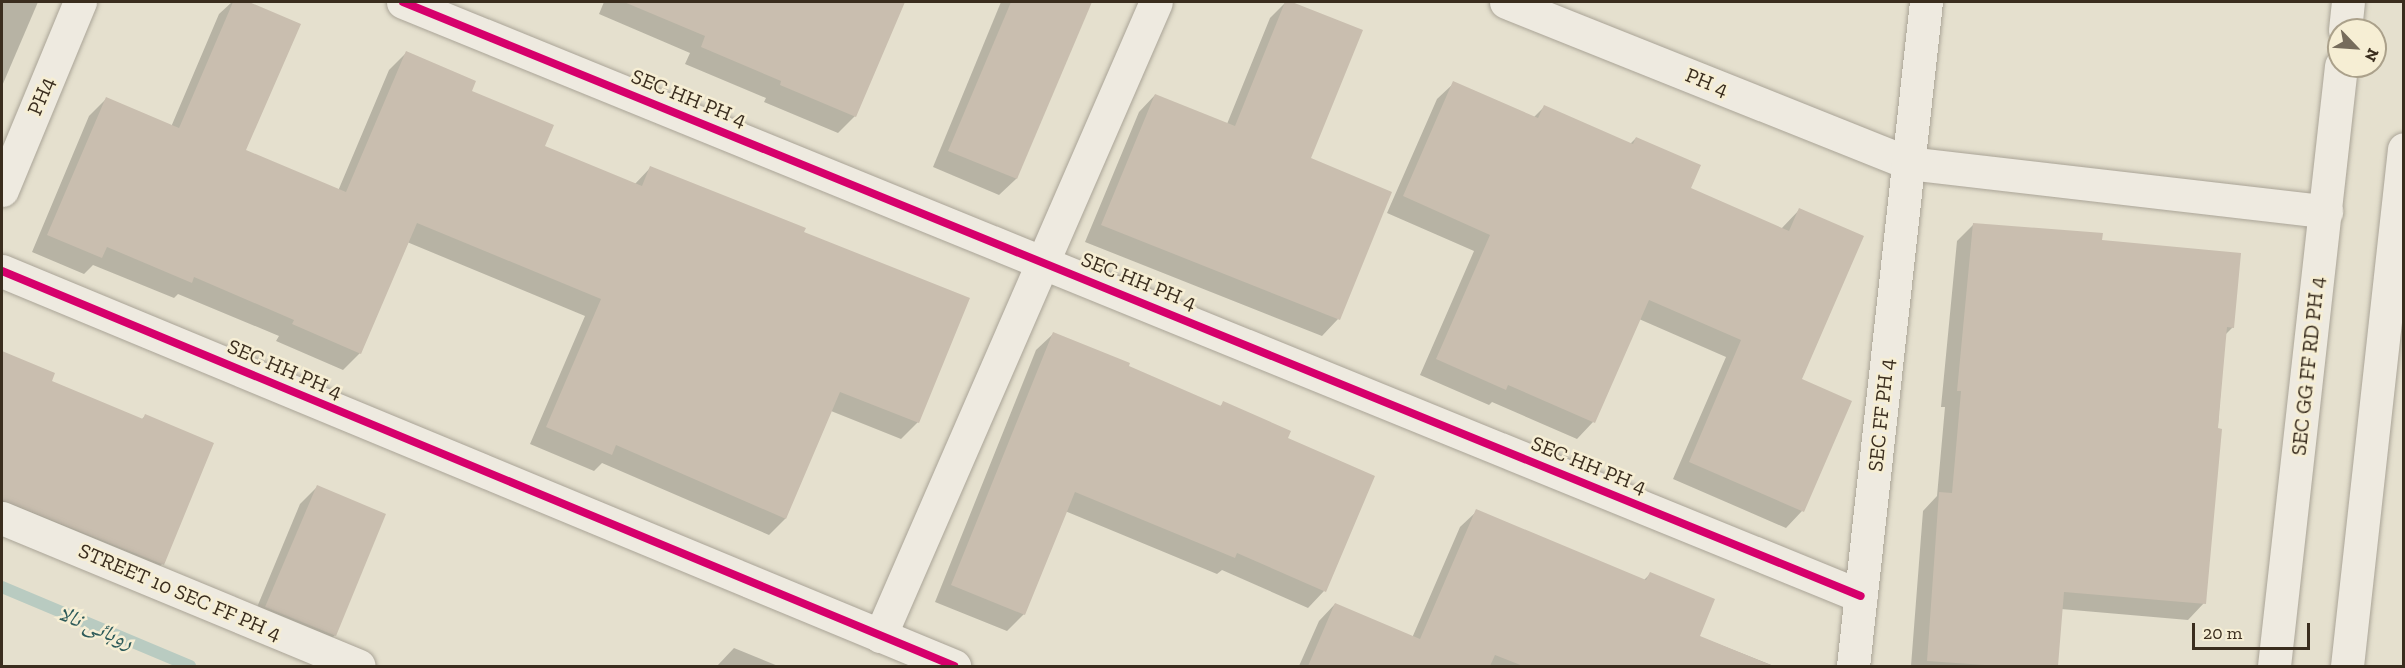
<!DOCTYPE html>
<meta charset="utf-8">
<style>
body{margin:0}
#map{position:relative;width:2405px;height:668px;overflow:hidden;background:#e5e0ce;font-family:"Zilla Slab","Noto Naskh Arabic",serif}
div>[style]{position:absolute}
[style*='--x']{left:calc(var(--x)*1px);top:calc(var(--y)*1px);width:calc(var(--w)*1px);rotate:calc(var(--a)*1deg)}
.shadow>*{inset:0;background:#0003}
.stream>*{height:12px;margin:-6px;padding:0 6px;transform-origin:6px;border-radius:6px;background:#b9cbc1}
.building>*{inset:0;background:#c9beaf}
.roads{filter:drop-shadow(0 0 2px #aaa497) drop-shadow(0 0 2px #aaa497)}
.street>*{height:33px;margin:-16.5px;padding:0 16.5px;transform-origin:16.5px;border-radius:16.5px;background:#eeeae0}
.secondary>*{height:33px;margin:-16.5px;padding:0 16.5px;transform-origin:16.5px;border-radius:16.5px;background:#eeeae0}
.cycleway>*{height:8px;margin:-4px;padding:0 4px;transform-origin:4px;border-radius:4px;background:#d6006c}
span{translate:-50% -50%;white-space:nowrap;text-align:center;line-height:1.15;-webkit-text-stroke:5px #f6eed4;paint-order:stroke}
.street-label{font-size:21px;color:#3a2d1e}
.water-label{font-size:22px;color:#2d5a59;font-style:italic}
.frame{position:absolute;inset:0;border:3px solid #3a2d1e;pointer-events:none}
.north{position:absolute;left:2327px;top:18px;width:60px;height:60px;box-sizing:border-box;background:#f6eed4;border:2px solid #aba18b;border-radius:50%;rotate:115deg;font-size:16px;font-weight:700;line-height:24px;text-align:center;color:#3a2d1e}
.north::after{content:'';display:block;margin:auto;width:21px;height:27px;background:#766c5c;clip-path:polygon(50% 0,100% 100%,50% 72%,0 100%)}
.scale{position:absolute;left:2192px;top:623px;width:118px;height:27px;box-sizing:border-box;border:3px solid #3a2d1e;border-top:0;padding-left:8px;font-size:18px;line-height:21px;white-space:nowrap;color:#3a2d1e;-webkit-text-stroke:4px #f6eed4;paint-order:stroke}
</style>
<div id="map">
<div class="shadow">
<div style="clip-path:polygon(2px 2px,38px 2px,2px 86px)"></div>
<div style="clip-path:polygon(232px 2px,245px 2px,299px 24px,244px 151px,338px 191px,389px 70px,406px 53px,470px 91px,543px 147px,634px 185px,651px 167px,802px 233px,918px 422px,901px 439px,831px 411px,785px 519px,769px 535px,602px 463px,594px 471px,530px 444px,585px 316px,407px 242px,360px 353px,343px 370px,276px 341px,279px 336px,178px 294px,174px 298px,93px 265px,84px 274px,32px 252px,89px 116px,106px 99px,171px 127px,219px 14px)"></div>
<div style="clip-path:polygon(604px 2px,903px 2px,855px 116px,838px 133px,764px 102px,766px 98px,685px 64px,690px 53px,599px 14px)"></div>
<div style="clip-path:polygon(1001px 2px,1090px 2px,1016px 179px,999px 195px,933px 167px)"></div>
<div style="clip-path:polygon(1286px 2px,1361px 31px,1309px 159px,1338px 319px,1322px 336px,1085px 242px,1139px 112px,1155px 95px,1227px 124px,1270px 18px)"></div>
<div style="clip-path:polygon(1454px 83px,1533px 118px,1544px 107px,1630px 144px,1636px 138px,1689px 189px,1781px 229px,1800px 209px,1802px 511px,1786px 528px,1673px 479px,1726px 357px,1639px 319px,1593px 422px,1577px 439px,1492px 402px,1489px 405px,1420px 375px,1474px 251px,1387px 213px,1437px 99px)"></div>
<div style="clip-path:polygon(1974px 224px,2101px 242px,2233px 327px,2225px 335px,2204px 603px,2188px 620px,2061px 609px,2055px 666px,1911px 666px,1923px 511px,1937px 496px,1945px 407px,1941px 407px,1957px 241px)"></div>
<div style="clip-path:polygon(1053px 334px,1219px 407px,1224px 403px,1286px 439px,1324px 591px,1308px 608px,1222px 570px,1217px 574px,1065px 511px,1024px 614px,1007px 631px,935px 602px,1036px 350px)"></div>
<div style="clip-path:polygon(2px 352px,53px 374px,50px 382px,141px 420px,145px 416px,162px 564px,146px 581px,2px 521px)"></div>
<div style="clip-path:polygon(317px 487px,335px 635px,318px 652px,250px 624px,300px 504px)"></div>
<div style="clip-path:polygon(1477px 511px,1643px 581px,1650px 574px,1698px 636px,1774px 666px,1299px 666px,1319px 621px,1335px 604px,1412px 638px,1460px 527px)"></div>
<div style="clip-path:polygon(734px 648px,778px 666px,717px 666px)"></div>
</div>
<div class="stream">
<div style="--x:2;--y:587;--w:204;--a:22.8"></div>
</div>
<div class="building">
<div style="clip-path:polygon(233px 2px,249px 2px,301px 24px,246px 150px,346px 192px,406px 51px,476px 81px,472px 91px,554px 125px,545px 146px,642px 186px,650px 166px,806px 228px,804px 232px,970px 298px,919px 423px,840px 392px,786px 519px,616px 445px,612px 455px,546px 427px,601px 299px,417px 223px,361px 354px,292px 324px,294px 320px,194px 277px,192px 283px,107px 247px,102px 258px,47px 235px,106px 97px,179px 128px)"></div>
<div style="clip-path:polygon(624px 2px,905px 2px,856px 117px,780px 85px,781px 81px,701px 47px,705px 36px)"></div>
<div style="clip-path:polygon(1011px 2px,1092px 2px,1017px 179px,948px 151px)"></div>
<div style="clip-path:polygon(1285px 2px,1292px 2px,1363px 30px,1311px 158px,1392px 192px,1340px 320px,1101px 225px,1155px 94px,1235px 126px)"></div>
<div style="clip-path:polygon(1453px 81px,1538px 118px,1544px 105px,1633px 144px,1636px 137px,1701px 165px,1691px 188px,1789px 231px,1799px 208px,1864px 236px,1802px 379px,1852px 401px,1804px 512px,1689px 462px,1741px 340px,1649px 300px,1595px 423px,1508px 385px,1506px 390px,1436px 359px,1490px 235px,1403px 196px)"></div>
<div style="clip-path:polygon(1973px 223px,2103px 233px,2102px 240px,2241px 253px,2234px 328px,2227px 327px,2218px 428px,2222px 429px,2206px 604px,2064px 592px,2058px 666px,1999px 666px,1927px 661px,1939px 492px,1952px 493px,1961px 391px,1957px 391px)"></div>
<div style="clip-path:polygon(1053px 332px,1130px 363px,1129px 366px,1221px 406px,1223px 401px,1291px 431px,1288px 438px,1375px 476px,1326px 592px,1237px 553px,1235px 558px,1075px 492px,1025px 615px,951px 585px)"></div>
<div style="clip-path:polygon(2px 351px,55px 373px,52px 381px,143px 419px,145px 414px,214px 443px,164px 565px,2px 500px)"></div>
<div style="clip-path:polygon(317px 485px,386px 514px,336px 636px,265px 607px)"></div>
<div style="clip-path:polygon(1476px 509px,1646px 580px,1650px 572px,1715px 599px,1700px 636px,1773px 666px,1523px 666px,1495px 655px,1490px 666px,1308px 666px,1335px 603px,1420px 639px)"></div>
</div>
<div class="roads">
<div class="street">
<div style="--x:403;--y:2;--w:1574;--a:22.17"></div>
<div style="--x:1506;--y:2;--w:433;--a:21.8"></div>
<div style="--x:1908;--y:163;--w:421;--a:6.6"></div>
<div style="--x:2;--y:190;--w:204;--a:-67.5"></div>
<div style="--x:2;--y:271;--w:1031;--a:22.53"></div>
<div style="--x:2;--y:518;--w:386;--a:22.5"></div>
<div style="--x:880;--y:636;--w:691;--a:-66.48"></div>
<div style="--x:1853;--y:666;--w:668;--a:-83.73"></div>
</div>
<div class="secondary">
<div style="--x:2345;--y:30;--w:28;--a:-84"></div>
<div style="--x:2274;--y:666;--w:604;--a:-83.63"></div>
<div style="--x:2347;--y:666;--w:520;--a:-83.71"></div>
</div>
</div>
<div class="cycleway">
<div style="--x:403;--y:2;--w:1574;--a:22.17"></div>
<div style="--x:2;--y:271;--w:1031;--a:22.53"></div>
</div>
<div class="street-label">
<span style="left:1707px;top:82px;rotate:22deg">PH 4</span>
<span style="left:41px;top:96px;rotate:-67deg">PH4</span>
<span style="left:689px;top:98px;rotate:22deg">SEC HH PH 4</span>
<span style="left:1139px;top:281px;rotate:22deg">SEC HH PH 4</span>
<span style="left:2308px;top:366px;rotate:-84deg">SEC GG FF RD PH 4</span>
<span style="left:285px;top:369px;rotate:23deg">SEC HH PH 4</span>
<span style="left:1881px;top:415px;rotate:-84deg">SEC FF PH 4</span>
<span style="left:1589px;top:465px;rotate:22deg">SEC HH PH 4</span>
<span style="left:180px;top:592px;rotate:23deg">STREET 10 SEC FF PH 4</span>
</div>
<div class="water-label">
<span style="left:96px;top:627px;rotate:23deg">روہائی نالا</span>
</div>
<div class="frame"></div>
<div class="north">N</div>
<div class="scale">20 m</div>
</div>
